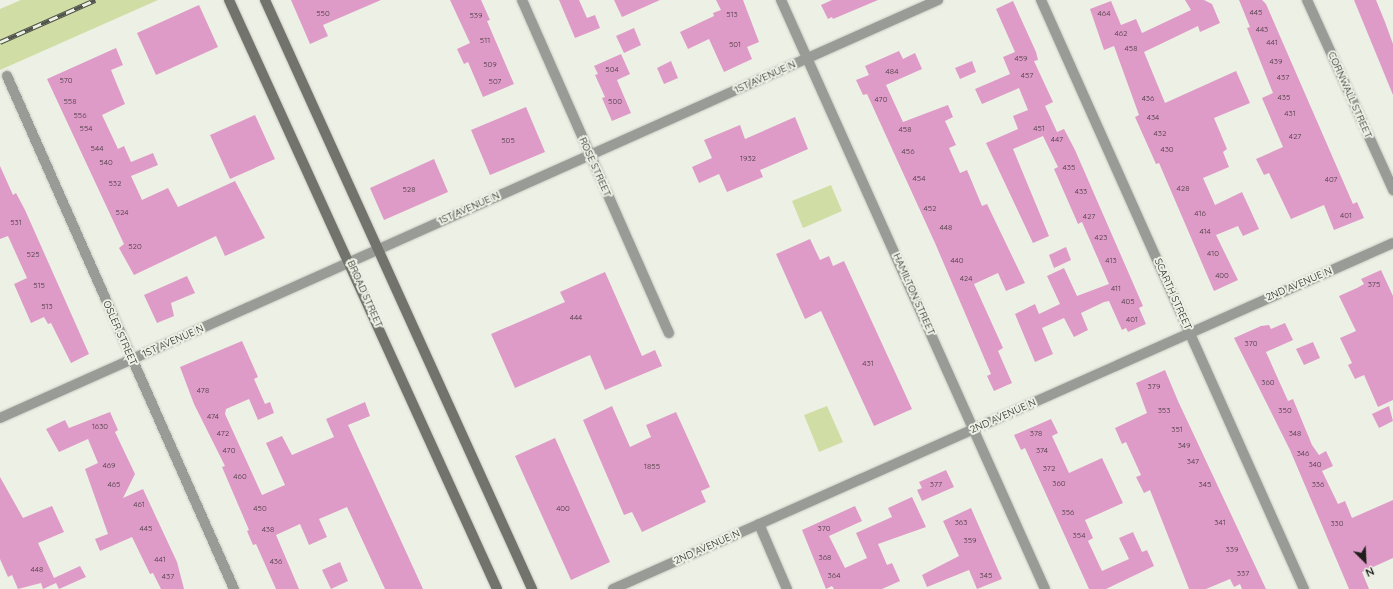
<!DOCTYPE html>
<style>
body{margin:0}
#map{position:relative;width:1393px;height:589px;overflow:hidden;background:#edf0e5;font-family:Quicksand,sans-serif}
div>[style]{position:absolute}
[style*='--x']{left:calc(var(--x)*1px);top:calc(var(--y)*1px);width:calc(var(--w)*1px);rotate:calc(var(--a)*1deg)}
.green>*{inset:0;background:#d0dea5}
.building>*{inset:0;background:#df9bc8}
.roads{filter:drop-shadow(0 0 1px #c8cac1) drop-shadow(0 0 1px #c8cac1)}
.minor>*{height:10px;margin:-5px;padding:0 5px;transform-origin:5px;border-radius:5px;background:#999b96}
.tertiary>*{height:10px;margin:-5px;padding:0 5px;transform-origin:5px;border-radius:5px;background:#999b96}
.secondary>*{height:10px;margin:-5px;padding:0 5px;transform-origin:5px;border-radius:5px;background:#71736c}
.rail>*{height:4.5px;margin-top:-2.25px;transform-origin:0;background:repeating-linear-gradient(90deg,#edf0e5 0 9px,#51534d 0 18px);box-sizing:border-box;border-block:1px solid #51534d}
span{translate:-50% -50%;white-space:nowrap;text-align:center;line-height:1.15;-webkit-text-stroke:4px #edf0e5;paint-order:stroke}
.number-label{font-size:8px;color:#4e3e46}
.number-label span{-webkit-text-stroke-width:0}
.street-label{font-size:10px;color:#1e1f1b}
.north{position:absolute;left:1345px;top:541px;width:40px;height:40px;-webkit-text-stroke:3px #edf0e5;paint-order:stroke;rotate:156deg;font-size:11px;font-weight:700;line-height:16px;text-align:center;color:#1e1f1b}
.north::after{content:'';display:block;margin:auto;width:14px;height:18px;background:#1e1f1b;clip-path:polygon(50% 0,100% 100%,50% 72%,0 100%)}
</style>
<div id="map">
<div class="green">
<div style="clip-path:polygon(21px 0,158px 0,0 70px,0 9px)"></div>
<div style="clip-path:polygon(831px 185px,842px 211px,803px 228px,792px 201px)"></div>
<div style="clip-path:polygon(827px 406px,843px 442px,819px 452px,804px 415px)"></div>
</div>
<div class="building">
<div style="clip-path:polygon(291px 0,381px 0,323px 25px,328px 36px,310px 44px)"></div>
<div style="clip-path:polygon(450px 0,481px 0,490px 20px,487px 21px,514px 84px,483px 97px,468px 62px,464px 64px,457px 49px,470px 43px)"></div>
<div style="clip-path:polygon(559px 0,579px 0,587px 18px,595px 15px,600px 28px,575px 38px)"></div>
<div style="clip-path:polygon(614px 0,660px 0,622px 17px)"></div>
<div style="clip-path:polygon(716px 0,743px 0,759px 42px,747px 47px,752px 59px,724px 72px,709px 39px,688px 49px,680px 32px,714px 16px,713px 13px,721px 10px)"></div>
<div style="clip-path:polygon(832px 0,878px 0,833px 19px,832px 17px,828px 19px,821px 5px)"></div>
<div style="clip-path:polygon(1185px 0,1204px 0,1212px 4px,1220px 23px,1200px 32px,1198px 26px,1144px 52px,1165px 103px,1236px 71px,1250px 103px,1214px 118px,1227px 149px,1223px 152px,1229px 167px,1203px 178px,1215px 205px,1242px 192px,1259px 229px,1243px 236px,1238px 226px,1216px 235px,1238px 280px,1214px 291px,1159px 163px,1156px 164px,1135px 117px,1139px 115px,1114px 46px,1104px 50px,1090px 9px,1111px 1px,1121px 25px,1136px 19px,1142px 33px,1191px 10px)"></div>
<div style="clip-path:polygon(1239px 0,1262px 0,1266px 4px,1353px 204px,1357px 202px,1364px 218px,1334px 230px,1324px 205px,1291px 219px,1269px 173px,1264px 175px,1256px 159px,1283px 147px,1262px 98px,1273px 93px,1247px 28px,1250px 27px)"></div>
<div style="clip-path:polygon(1354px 0,1376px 0,1385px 22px,1393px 44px,1393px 95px)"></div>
<div style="clip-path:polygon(1013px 1px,1036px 52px,1038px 60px,1034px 61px,1053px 102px,1045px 106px,1057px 132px,1064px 129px,1075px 150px,1143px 306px,1139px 308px,1146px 324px,1128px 332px,1126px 328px,1122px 330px,1109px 301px,1104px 302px,1081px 313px,1088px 330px,1074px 337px,1064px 318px,1042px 328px,1053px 354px,1035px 362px,1015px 314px,1035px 304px,1039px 314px,1060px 304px,1047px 276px,1064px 268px,1077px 296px,1109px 284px,1082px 222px,1078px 224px,1054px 169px,1058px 167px,1043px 136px,1013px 149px,1049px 236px,1033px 243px,986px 143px,1018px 129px,1013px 116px,1028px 110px,1019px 88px,982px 104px,975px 89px,1010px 74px,1003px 57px,1015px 52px,996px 9px)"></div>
<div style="clip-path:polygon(199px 5px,218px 47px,156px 75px,137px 33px)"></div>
<div style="clip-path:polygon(634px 28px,641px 45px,624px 53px,616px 36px)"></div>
<div style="clip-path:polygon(116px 48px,123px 65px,111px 70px,125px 104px,102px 115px,118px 149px,124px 146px,131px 162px,153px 153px,158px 165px,131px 176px,142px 200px,168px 188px,178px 207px,235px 181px,265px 238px,225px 256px,216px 236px,134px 275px,119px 248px,124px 244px,47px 79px)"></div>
<div style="clip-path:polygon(899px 51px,903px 59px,915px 53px,922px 69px,886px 85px,903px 122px,948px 105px,953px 117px,945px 121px,956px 145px,949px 148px,960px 173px,967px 170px,982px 206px,987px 204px,1025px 283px,1006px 291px,998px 273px,974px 284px,1003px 348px,998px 351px,1012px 383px,994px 391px,987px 376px,991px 374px,935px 243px,867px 94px,863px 95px,856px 80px,869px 75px,865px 66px)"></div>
<div style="clip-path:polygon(621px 54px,630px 74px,617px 80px,631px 113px,612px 121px,602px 98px,605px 97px,595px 75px,598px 74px,594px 66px)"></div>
<div style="clip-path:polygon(671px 61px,678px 78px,664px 84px,657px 68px)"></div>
<div style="clip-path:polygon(972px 61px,976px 72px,960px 79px,955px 68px)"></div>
<div style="clip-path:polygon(526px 107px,545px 152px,490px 175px,471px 130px)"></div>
<div style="clip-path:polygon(255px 115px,275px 159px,230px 179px,210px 135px)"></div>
<div style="clip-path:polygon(795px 117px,808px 149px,760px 170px,763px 177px,727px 192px,719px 174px,699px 183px,692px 167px,712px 158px,704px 140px,740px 125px,745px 139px)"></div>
<div style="clip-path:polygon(434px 159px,448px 192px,384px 220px,370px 188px)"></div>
<div style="clip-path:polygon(0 166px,13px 195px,16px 193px,25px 210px,89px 354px,71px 363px,51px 323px,48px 324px,44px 317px,31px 323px,14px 284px,27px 278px,8px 236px,0 239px)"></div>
<div style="clip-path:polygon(810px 239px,820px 260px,829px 256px,833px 266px,844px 261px,912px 409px,874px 426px,821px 311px,805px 319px,776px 254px)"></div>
<div style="clip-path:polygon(1066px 247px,1071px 260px,1054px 268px,1049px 255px)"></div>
<div style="clip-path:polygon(1381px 270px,1393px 296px,1393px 400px,1378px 407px,1364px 375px,1355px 379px,1348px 365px,1352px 363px,1340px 338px,1356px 331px,1339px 296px,1357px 288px,1364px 284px,1361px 279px)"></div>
<div style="clip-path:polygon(605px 272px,642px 356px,655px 350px,662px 366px,605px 390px,590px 355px,515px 388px,491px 334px,565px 302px,560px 292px)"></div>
<div style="clip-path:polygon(187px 276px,195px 293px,171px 303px,174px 316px,157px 323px,144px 295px)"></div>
<div style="clip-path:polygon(1285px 323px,1293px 340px,1266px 352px,1288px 401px,1293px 399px,1312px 445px,1319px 455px,1326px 451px,1333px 466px,1322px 471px,1338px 504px,1345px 501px,1352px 518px,1393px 500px,1393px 558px,1362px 572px,1369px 589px,1349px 589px,1290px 450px,1234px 338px,1261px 326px,1269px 325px,1271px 329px)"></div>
<div style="clip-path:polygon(242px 341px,258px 377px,254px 379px,265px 404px,270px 402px,274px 413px,258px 420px,249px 399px,226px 409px,225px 414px,262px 495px,285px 485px,266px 443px,282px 436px,292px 455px,334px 437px,326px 419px,365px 402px,370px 416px,348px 425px,423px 589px,385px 589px,347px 507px,319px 519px,327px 537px,309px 545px,300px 524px,276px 535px,299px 589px,276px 589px,256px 544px,253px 545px,247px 531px,249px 530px,222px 467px,225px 466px,194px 404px,180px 367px)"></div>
<div style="clip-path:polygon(1313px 342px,1320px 358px,1304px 365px,1296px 349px)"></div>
<div style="clip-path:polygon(1165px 370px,1178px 401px,1266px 589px,1242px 589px,1240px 584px,1234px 587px,1230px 579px,1206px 589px,1189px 589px,1150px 490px,1144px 493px,1136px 477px,1141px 475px,1126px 442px,1122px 444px,1115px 428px,1147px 413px,1136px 383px)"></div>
<div style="clip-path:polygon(612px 406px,630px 447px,651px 437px,646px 425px,676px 412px,710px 487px,701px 491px,706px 502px,642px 532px,632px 512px,624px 515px,583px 420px)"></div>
<div style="clip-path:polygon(1389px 406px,1393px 421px,1379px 428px,1372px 414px)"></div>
<div style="clip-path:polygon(110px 412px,118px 430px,115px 432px,135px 474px,123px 498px,143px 489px,177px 562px,184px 589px,161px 589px,153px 573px,150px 574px,132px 537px,100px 551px,95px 539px,108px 534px,85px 469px,98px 463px,88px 439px,59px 452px,46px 429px,65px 420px,69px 428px)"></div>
<div style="clip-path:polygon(1051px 419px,1058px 433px,1052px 436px,1069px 473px,1102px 458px,1123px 503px,1085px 520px,1093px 538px,1088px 541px,1102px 571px,1129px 559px,1119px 538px,1133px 532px,1142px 552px,1147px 550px,1154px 566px,1106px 589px,1089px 589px,1025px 448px,1021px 450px,1014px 435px)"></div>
<div style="clip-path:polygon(555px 438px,610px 562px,571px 580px,515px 456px)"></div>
<div style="clip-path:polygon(946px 470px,954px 487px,922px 501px,917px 490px,922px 488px,919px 482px)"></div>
<div style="clip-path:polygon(0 477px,23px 518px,52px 506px,64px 532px,38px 543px,54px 578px,80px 566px,86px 577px,59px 589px,56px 583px,43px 589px,41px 583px,18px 589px,12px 575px,8px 577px,0 559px)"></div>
<div style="clip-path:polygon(912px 497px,926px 527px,878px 544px,887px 565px,892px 563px,900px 581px,882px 589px,834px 589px,832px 586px,826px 589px,802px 530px,855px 506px,862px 521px,829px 536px,845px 568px,867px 558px,856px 533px,892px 517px,888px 508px)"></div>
<div style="clip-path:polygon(971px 508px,1002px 579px,977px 589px,969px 570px,927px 587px,922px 575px,959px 556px,943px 521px)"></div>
<div style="clip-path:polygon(340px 562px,348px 581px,331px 589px,322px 570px)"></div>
</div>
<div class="roads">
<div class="minor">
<div style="--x:522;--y:0;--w:364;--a:66.2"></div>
<div style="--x:781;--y:0;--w:645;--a:65.86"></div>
<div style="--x:1041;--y:0;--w:645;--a:65.94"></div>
<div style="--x:1307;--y:0;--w:209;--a:65.6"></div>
<div style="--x:7;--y:76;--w:561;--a:66.13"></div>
<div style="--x:759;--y:524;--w:71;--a:66.7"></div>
<div style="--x:613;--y:589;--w:853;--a:-23.92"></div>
</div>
<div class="tertiary">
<div style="--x:0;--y:418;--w:1027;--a:-24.02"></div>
</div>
<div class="secondary">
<div style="--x:229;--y:0;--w:647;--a:65.53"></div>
<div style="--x:265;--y:0;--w:647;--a:65.61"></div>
</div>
</div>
<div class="rail">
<div style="--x:0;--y:42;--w:104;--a:-23.9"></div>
</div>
<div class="number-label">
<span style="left:1256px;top:13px">445</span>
<span style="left:323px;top:14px">550</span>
<span style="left:1104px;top:14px">464</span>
<span style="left:732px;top:15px">513</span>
<span style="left:476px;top:16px">539</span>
<span style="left:1262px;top:30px">443</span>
<span style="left:1121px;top:34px">462</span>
<span style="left:485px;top:41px">511</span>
<span style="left:1272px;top:43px">441</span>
<span style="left:735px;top:45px">501</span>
<span style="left:1131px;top:49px">458</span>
<span style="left:1021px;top:59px">459</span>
<span style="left:1276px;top:62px">439</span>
<span style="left:490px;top:65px">509</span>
<span style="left:612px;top:70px">504</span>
<span style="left:892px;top:72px">484</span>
<span style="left:1027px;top:76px">457</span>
<span style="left:1283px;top:78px">437</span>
<span style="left:66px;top:81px">570</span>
<span style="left:495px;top:82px">507</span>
<span style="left:1284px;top:98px">435</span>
<span style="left:1148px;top:99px">436</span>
<span style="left:881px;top:100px">470</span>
<span style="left:70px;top:102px">558</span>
<span style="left:615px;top:102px">500</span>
<span style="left:1290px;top:114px">431</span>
<span style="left:80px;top:116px">556</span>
<span style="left:1153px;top:118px">434</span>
<span style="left:86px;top:129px">554</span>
<span style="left:1039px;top:129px">451</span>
<span style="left:905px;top:130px">458</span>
<span style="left:1160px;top:134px">432</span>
<span style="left:1295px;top:137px">427</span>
<span style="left:1057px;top:140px">447</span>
<span style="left:508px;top:141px">505</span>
<span style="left:97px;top:149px">544</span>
<span style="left:1167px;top:150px">430</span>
<span style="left:908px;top:152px">456</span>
<span style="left:748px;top:159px">1932</span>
<span style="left:106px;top:163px">540</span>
<span style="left:1069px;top:168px">435</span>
<span style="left:919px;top:179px">454</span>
<span style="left:1331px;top:180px">407</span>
<span style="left:115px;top:184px">532</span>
<span style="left:1183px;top:189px">428</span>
<span style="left:409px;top:190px">528</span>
<span style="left:1081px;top:192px">433</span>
<span style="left:930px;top:209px">452</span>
<span style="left:122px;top:213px">524</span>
<span style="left:1200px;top:214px">416</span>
<span style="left:1346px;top:216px">401</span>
<span style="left:1089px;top:217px">427</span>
<span style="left:16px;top:223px">531</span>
<span style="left:946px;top:228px">448</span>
<span style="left:1205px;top:232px">414</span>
<span style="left:1101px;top:238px">423</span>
<span style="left:135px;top:247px">520</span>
<span style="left:1213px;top:254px">410</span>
<span style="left:33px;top:255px">525</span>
<span style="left:957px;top:261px">440</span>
<span style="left:1111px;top:261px">413</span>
<span style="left:1222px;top:276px">400</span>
<span style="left:966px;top:279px">424</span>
<span style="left:1374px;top:285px">375</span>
<span style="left:39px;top:286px">515</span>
<span style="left:1116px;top:289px">411</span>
<span style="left:1128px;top:302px">405</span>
<span style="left:47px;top:307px">513</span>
<span style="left:576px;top:318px">444</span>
<span style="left:1132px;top:320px">401</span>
<span style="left:1251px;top:344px">370</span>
<span style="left:868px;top:364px">431</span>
<span style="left:1268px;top:383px">360</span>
<span style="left:1154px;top:387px">379</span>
<span style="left:203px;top:391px">478</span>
<span style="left:1164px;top:411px">353</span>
<span style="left:1285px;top:411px">350</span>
<span style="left:213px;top:417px">474</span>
<span style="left:100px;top:427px">1630</span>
<span style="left:1177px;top:430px">351</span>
<span style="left:223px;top:434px">472</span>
<span style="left:1036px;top:434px">378</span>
<span style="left:1295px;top:434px">348</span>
<span style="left:1184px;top:446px">349</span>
<span style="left:229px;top:451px">470</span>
<span style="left:1042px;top:451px">374</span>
<span style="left:1303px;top:454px">346</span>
<span style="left:1193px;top:462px">347</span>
<span style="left:1315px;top:465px">340</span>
<span style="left:109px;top:466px">469</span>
<span style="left:652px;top:467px">1855</span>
<span style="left:1049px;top:469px">372</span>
<span style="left:240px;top:477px">460</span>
<span style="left:1059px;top:484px">360</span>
<span style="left:114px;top:485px">465</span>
<span style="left:936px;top:485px">377</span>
<span style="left:1205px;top:485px">345</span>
<span style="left:1318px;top:485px">336</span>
<span style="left:139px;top:505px">461</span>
<span style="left:260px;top:509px">450</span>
<span style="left:563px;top:509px">400</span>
<span style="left:1068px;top:513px">356</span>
<span style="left:961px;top:523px">363</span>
<span style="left:1220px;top:523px">341</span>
<span style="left:1337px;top:524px">330</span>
<span style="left:146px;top:529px">445</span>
<span style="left:824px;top:529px">370</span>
<span style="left:268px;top:530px">438</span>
<span style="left:1079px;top:536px">354</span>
<span style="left:970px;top:541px">359</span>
<span style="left:1232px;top:550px">339</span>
<span style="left:825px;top:558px">368</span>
<span style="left:160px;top:560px">441</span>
<span style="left:276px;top:562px">436</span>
<span style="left:37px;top:570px">448</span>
<span style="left:1243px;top:574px">337</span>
<span style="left:834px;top:576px">364</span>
<span style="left:986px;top:576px">345</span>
<span style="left:168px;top:577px">437</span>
</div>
<div class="street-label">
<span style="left:765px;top:77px;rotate:-24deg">1ST AVENUE N</span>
<span style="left:1350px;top:95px;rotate:66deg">CORNWALL STREET</span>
<span style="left:595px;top:167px;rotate:66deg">ROSE STREET</span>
<span style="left:469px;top:208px;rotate:-24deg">1ST AVENUE N</span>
<span style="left:1299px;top:284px;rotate:-23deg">2ND AVENUE N</span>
<span style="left:365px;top:294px;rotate:66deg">BROAD STREET</span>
<span style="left:914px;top:294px;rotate:66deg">HAMILTON STREET</span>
<span style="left:1173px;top:294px;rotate:66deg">SCARTH STREET</span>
<span style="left:120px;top:333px;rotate:66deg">OSLER STREET</span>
<span style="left:173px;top:341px;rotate:-24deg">1ST AVENUE N</span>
<span style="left:1003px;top:416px;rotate:-24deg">2ND AVENUE N</span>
<span style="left:707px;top:547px;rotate:-24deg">2ND AVENUE N</span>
</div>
<div class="north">N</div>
</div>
